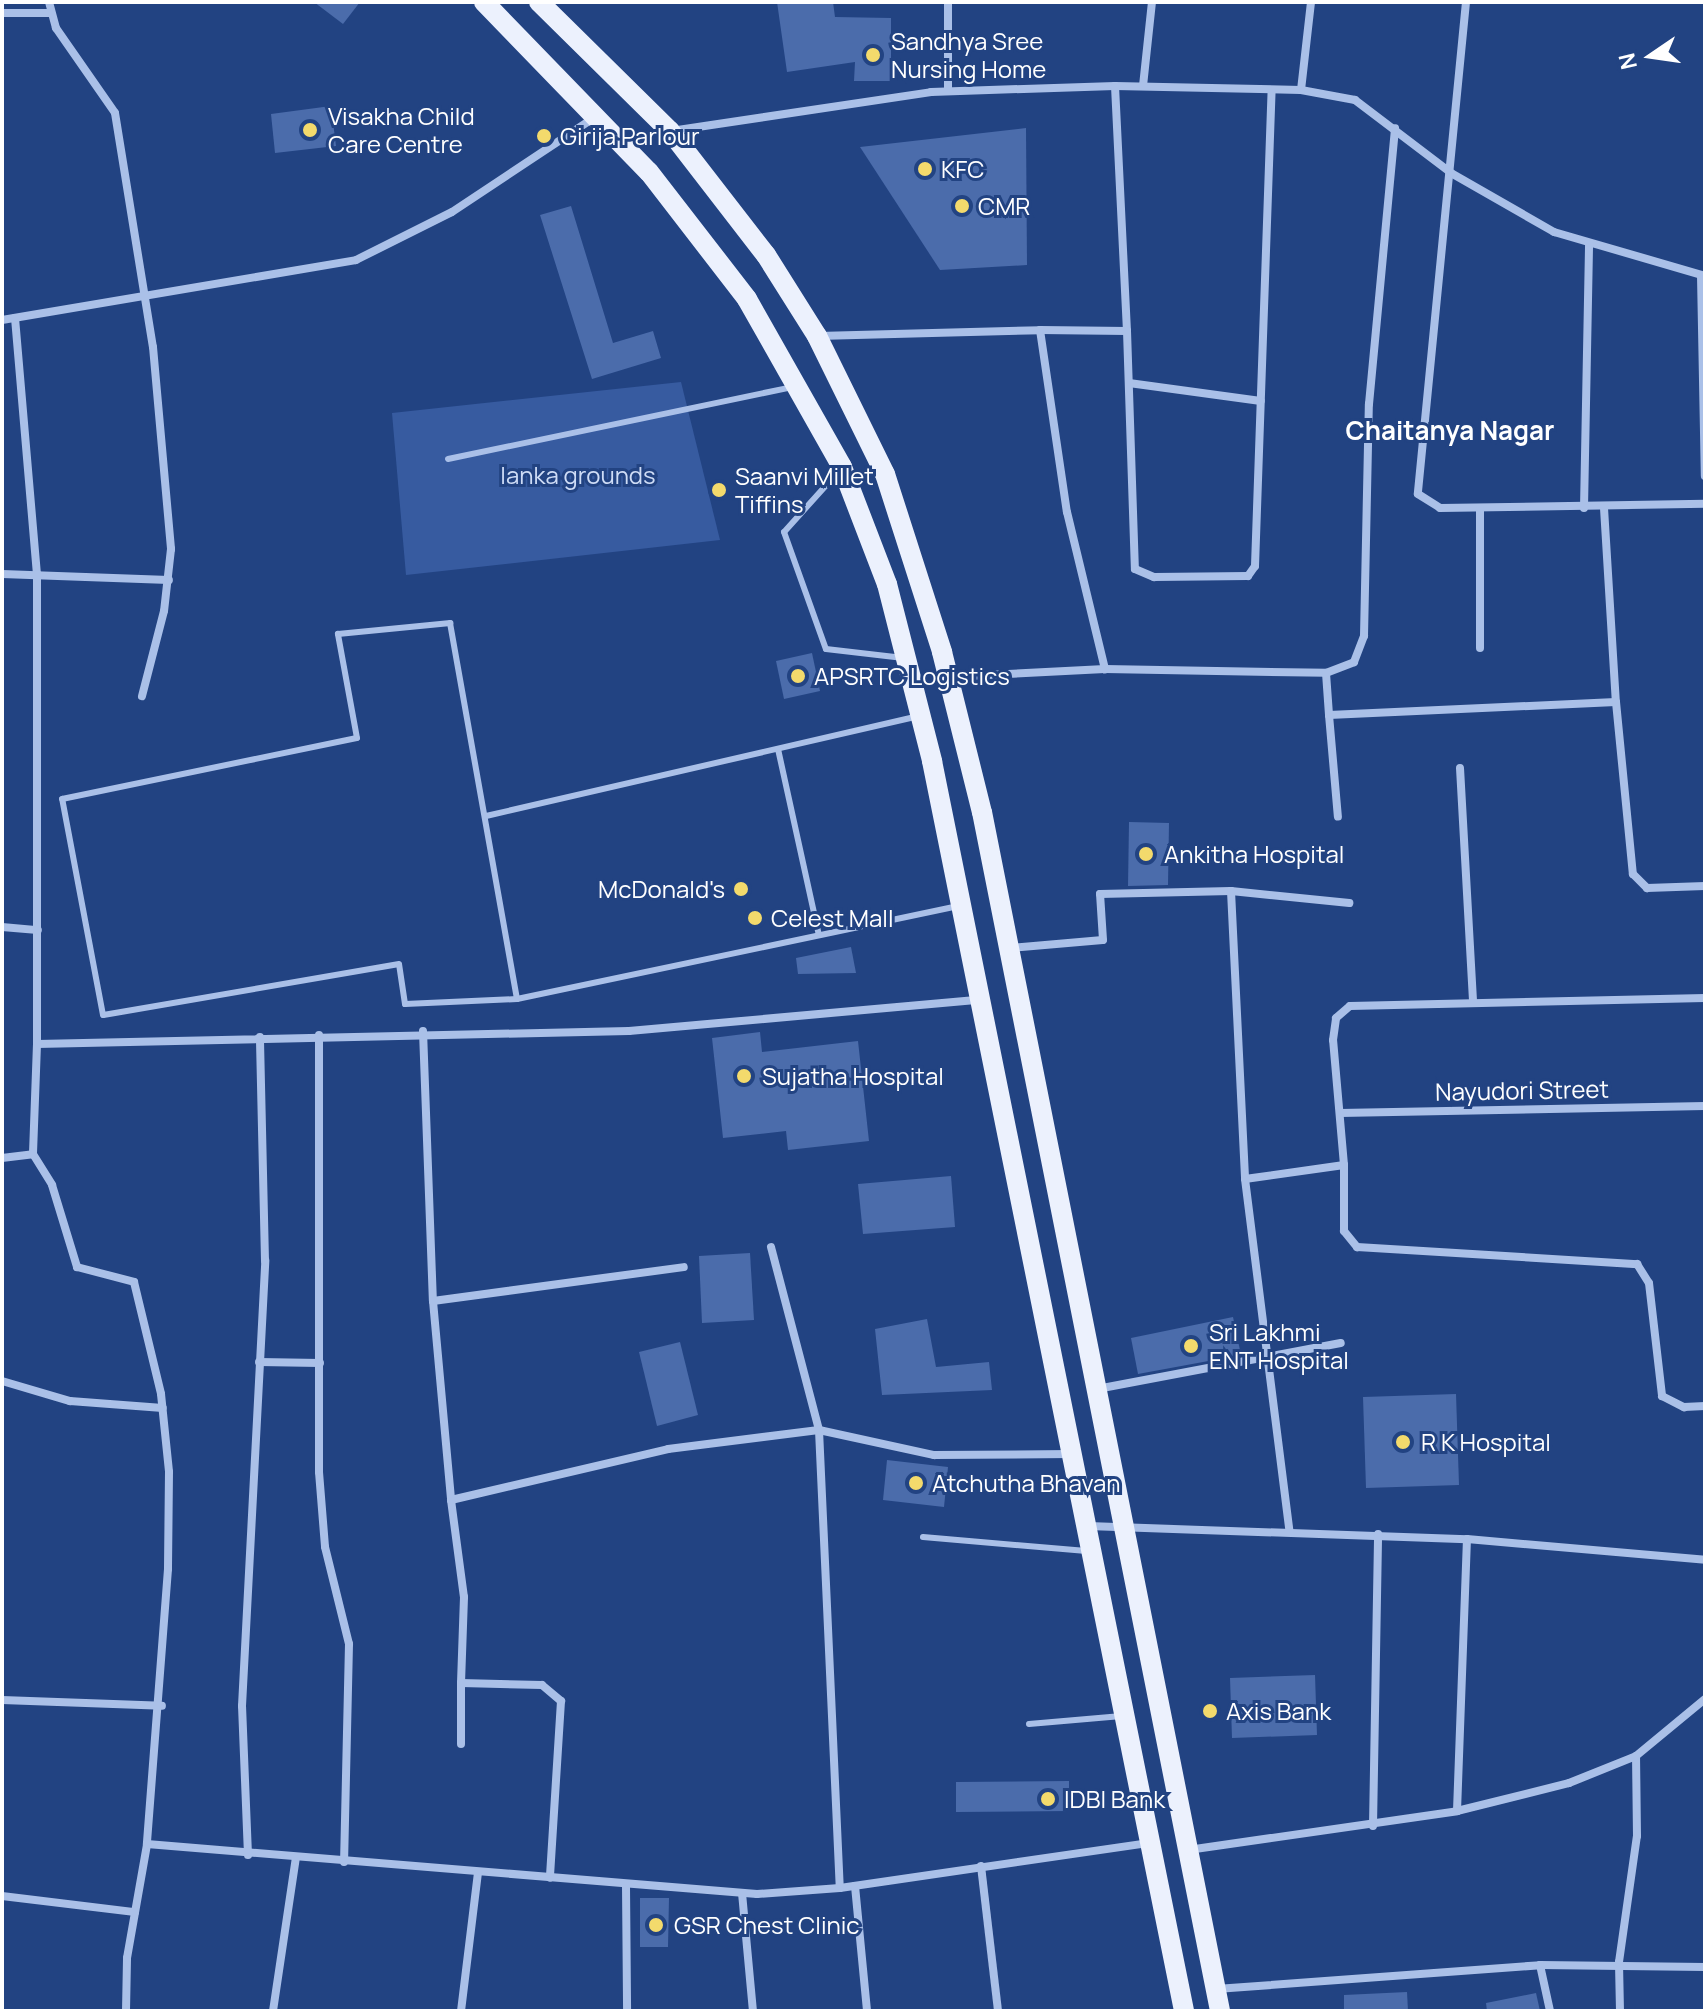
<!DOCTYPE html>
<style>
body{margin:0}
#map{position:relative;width:1707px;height:2013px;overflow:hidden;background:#224382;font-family:Manrope,sans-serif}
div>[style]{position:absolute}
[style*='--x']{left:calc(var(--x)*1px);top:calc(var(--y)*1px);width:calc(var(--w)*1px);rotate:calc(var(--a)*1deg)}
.green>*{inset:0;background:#375ba0}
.building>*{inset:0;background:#4b6cab}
.service>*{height:6px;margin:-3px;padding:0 3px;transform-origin:3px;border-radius:3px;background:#aac0e8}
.minor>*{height:8px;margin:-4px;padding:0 4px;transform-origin:4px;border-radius:4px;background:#aac0e8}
.primary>*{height:20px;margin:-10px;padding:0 10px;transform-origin:10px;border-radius:10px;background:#ecf1fd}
.dots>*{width:22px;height:22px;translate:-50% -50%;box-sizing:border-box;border:4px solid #224382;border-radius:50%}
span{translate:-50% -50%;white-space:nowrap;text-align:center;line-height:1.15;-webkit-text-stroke:6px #224382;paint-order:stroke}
.poi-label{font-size:24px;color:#fff}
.left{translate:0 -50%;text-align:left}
.right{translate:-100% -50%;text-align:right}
.park-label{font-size:24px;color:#cedcf6}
.street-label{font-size:24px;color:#fff}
.neighbourhood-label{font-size:26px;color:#fff;font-weight:700}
.frame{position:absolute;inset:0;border:4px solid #fff;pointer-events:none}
.north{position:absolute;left:1611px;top:16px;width:80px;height:80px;-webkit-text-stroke:6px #224382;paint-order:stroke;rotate:257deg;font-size:22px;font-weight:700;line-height:32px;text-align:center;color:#fff}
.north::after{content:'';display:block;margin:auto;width:28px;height:36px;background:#fff;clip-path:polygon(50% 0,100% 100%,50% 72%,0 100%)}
</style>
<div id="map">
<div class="green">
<div style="clip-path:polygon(681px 382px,720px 540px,406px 575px,392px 413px)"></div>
</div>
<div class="building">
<div style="clip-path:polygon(314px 2px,360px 2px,343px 24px)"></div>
<div style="clip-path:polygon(777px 2px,833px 2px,835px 17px,891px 18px,891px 81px,854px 81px,855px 62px,787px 72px)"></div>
<div style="clip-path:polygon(331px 106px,336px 146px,275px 153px,271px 114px)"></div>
<div style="clip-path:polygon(1026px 128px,1027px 265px,940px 270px,860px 147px)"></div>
<div style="clip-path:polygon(571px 206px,613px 343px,653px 331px,661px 358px,592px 379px,540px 215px)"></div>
<div style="clip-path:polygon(812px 653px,820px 691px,784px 699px,776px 661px)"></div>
<div style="clip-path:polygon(1129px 822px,1169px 823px,1168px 885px,1128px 886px)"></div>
<div style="clip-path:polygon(851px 947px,856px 973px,798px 974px,796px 958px)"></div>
<div style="clip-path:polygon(760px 1032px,762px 1052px,858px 1041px,869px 1141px,788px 1150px,786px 1131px,723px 1138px,712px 1038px)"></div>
<div style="clip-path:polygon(951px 1176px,955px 1227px,863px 1234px,858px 1184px)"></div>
<div style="clip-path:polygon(750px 1253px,754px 1320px,702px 1323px,699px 1256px)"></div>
<div style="clip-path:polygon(1233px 1317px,1241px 1355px,1138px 1374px,1131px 1338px)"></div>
<div style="clip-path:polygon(927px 1319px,936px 1367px,989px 1362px,992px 1390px,882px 1395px,875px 1329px)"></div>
<div style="clip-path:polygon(680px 1342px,698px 1415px,657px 1426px,639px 1352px)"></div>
<div style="clip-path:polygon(1456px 1394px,1459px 1485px,1366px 1488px,1363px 1397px)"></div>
<div style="clip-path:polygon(887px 1460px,948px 1467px,944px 1507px,883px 1500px)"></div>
<div style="clip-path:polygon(1315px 1675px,1317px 1735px,1232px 1738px,1230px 1678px)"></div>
<div style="clip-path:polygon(1069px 1781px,1069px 1811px,956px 1812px,956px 1782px)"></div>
<div style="clip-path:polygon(640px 1898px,669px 1898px,668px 1947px,640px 1947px)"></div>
<div style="clip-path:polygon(1407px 1992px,1408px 2011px,1344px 2011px,1344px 1995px)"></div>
<div style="clip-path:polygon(1536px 1993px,1540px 2011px,1487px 2011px,1486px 2003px)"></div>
</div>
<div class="service">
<div style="--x:448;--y:459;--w:353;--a:-11.8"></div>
<div style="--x:839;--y:471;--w:82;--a:132"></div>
<div style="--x:784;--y:532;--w:124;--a:70.3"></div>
<div style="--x:826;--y:649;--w:78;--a:6.7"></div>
<div style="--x:778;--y:749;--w:190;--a:77.6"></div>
<div style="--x:486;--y:816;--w:440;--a:-13"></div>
<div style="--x:517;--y:999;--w:112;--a:177.4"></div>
<div style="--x:405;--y:1004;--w:40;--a:-98.5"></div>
<div style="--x:399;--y:964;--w:300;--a:170.2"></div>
<div style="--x:103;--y:1015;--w:220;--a:-100.7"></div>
<div style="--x:62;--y:799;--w:301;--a:-11.7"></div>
<div style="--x:357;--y:738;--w:106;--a:-100.4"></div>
<div style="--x:338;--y:634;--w:113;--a:-5.6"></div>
<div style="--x:450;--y:623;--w:382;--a:79.9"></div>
<div style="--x:517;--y:999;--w:451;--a:-11.9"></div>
<div style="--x:923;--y:1537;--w:164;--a:4.9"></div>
<div style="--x:1029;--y:1724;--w:93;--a:-4.9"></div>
</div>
<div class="minor">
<div style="--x:49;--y:2;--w:27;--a:75"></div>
<div style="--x:56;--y:28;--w:103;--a:55.2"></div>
<div style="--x:115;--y:113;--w:237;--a:80.8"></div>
<div style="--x:153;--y:347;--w:203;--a:84.9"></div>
<div style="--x:171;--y:549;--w:62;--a:96.4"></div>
<div style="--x:164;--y:611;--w:88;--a:104.5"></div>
<div style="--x:1466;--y:2;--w:494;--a:95.6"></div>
<div style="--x:1418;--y:494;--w:26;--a:32"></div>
<div style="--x:1440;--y:508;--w:265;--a:-0.9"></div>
<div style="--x:2;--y:13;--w:47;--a:0"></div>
<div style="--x:1115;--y:86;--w:186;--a:1.2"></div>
<div style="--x:1301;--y:90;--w:55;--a:10.5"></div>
<div style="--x:1355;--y:100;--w:121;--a:37.2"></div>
<div style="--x:1451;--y:173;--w:119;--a:29.8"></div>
<div style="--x:1554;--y:232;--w:157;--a:16.2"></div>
<div style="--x:1143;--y:86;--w:84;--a:-83.9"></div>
<div style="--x:1301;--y:90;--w:89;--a:-83.5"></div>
<div style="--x:948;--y:91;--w:89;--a:-90"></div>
<div style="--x:671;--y:131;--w:263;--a:-8.5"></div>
<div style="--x:931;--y:92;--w:184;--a:-1.9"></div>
<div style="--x:1115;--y:86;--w:245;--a:87.2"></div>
<div style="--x:1127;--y:331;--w:87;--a:-179.3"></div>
<div style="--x:1040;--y:330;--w:184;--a:81.6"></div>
<div style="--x:1067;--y:512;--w:162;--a:76.4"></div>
<div style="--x:1105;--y:669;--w:221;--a:1"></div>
<div style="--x:1326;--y:673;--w:42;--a:85.9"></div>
<div style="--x:1329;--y:715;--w:287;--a:-2.6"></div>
<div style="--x:1616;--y:702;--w:173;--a:84.4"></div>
<div style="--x:1633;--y:874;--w:20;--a:45"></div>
<div style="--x:1647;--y:888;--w:58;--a:-2"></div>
<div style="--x:1701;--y:276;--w:200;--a:88.9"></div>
<div style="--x:15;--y:318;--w:257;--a:85.1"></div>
<div style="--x:37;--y:574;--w:470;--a:90"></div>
<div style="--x:37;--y:1044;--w:592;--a:-1.26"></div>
<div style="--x:629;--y:1031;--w:351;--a:-5.1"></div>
<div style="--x:2;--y:320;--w:359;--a:-9.6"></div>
<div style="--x:356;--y:260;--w:107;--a:-26.6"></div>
<div style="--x:452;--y:212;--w:172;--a:-33.6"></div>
<div style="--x:1127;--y:331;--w:238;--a:88.1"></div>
<div style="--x:1135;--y:569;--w:21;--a:23"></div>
<div style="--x:1154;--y:577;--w:94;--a:-0.6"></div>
<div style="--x:1248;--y:576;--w:12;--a:-55"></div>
<div style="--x:1255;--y:566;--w:476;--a:-88"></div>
<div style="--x:818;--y:336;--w:222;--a:-1.5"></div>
<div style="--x:1129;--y:383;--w:133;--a:7.8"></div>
<div style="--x:1584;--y:508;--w:264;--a:-88.9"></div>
<div style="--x:1604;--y:508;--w:194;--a:86.5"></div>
<div style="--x:1480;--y:509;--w:139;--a:90"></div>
<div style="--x:2;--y:574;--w:167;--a:2.1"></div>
<div style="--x:1326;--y:673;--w:30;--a:-21"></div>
<div style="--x:1354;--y:662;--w:28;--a:-69"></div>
<div style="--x:1364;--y:636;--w:232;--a:-88.8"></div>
<div style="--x:1369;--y:404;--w:277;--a:-84.6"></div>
<div style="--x:948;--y:677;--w:157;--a:-2.9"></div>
<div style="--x:1329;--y:715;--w:102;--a:85"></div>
<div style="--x:1460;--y:768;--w:235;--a:86.8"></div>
<div style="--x:1231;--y:891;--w:119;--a:5.8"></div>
<div style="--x:2;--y:927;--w:36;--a:5"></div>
<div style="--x:1011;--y:948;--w:92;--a:-5"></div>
<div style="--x:1103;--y:940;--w:46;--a:-93.7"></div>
<div style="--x:1100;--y:894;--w:131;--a:-1.3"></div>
<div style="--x:1231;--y:891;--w:288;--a:87.2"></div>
<div style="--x:1245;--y:1179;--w:100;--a:-8"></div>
<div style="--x:1344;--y:1165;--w:66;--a:90"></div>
<div style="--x:1344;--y:1231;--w:21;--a:51"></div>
<div style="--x:1357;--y:1247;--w:281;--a:3.5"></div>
<div style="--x:1637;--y:1264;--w:22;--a:58"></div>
<div style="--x:1649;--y:1283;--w:114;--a:83.4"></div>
<div style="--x:1662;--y:1396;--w:25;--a:27"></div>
<div style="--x:1684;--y:1407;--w:21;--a:-3"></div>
<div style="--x:423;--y:1031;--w:270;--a:87.9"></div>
<div style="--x:433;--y:1301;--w:253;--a:-7.7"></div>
<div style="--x:319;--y:1035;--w:437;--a:90"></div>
<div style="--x:319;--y:1472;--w:75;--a:85.4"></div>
<div style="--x:325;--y:1547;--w:100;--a:76.1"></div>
<div style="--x:349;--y:1644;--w:218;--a:91.3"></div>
<div style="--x:37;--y:1044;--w:110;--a:92.1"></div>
<div style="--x:33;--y:1154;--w:36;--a:58"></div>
<div style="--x:52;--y:1185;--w:86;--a:73"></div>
<div style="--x:77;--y:1267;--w:59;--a:14.7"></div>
<div style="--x:134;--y:1282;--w:115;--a:76.4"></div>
<div style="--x:161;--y:1394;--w:78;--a:84.1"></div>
<div style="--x:169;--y:1472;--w:97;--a:90.6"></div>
<div style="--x:168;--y:1569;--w:276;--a:94.4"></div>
<div style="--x:147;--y:1844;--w:612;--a:4.69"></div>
<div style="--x:757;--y:1894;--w:83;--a:-4.1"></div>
<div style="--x:840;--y:1888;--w:311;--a:-8.3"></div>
<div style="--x:1340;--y:1113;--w:365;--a:-1.1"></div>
<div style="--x:2;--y:1158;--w:31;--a:-7"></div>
<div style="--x:1344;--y:1165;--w:125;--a:-95"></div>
<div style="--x:1333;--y:1040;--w:22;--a:-82"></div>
<div style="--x:1336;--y:1018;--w:18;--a:-41"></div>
<div style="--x:1350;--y:1006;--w:355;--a:-1.3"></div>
<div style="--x:1245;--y:1179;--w:353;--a:82.8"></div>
<div style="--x:771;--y:1247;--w:189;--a:75.3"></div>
<div style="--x:819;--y:1430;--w:458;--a:87.4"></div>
<div style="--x:433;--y:1301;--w:200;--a:84.8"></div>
<div style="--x:451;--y:1500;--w:223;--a:-13.2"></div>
<div style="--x:668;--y:1449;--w:152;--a:-7.2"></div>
<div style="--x:819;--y:1430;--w:118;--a:12.3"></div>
<div style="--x:934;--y:1455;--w:138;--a:-0.4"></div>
<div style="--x:259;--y:1362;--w:61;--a:0.9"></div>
<div style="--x:2;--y:1381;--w:71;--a:16.4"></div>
<div style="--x:70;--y:1401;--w:93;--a:4.3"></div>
<div style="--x:1097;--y:1389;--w:248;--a:-10.7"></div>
<div style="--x:451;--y:1500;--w:98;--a:82.4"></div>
<div style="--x:464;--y:1597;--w:86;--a:92"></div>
<div style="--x:461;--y:1683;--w:81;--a:1.4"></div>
<div style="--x:542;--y:1685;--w:25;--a:40"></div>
<div style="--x:561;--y:1701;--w:177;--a:93.6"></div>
<div style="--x:1088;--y:1526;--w:379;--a:2"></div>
<div style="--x:2;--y:1700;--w:160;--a:2.1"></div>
<div style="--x:461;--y:1744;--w:61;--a:-90"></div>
<div style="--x:1457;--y:1811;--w:115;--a:-14"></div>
<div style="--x:1569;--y:1783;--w:72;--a:-21.9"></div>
<div style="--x:1373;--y:1826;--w:292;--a:-89"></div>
<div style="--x:1188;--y:1850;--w:272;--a:-8.2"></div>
<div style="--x:1457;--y:1811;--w:272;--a:-87.9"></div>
<div style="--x:1467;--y:1539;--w:239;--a:5"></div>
<div style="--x:248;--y:1855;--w:149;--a:-92.3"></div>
<div style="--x:242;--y:1706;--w:446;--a:-87"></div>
<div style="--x:265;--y:1261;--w:224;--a:-91.3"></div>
<div style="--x:981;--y:1866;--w:146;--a:83.3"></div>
<div style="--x:626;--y:1886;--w:125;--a:89.5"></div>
<div style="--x:855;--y:1886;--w:126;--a:84.5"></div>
<div style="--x:742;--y:1893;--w:119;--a:84.7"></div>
<div style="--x:2;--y:1896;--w:134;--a:6.9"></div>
<div style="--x:1540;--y:1965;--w:47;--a:77.7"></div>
<div style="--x:1216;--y:1989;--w:325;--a:-4.2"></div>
<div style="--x:1540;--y:1965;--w:165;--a:0.7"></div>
<div style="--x:126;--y:2011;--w:53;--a:-88.9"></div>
<div style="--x:127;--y:1958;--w:116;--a:-80"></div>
<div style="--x:273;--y:2011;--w:155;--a:-81.5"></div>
<div style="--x:461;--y:2011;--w:140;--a:-83"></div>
<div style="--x:1620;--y:2011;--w:49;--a:-91.2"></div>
<div style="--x:1619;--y:1962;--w:127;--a:-81.9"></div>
<div style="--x:1637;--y:1836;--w:80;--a:-90.7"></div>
<div style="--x:1636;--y:1756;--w:89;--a:-39.6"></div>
</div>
<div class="primary">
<div style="--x:484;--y:2;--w:237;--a:45.9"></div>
<div style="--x:649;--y:172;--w:160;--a:52.3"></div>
<div style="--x:747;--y:299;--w:193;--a:60.5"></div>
<div style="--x:842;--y:467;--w:125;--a:69"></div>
<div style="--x:887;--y:584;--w:183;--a:75.7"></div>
<div style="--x:932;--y:761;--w:1275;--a:78.6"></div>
<div style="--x:539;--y:2;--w:184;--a:44.6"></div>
<div style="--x:670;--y:131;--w:157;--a:52.3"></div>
<div style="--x:766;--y:255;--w:96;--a:57.8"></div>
<div style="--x:817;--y:336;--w:154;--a:63.8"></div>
<div style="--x:885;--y:474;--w:187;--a:72.2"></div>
<div style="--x:942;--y:652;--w:165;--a:76"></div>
<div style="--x:982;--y:812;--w:1222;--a:78.77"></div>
</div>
<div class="dots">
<div style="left:873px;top:55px;background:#f3da6c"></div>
<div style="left:310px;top:130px;background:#f3da6c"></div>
<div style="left:544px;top:136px;background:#f3da6c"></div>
<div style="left:925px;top:169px;background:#f3da6c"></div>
<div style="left:962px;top:206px;background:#f3da6c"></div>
<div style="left:719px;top:490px;background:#f3da6c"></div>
<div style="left:798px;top:676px;background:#f3da6c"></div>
<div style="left:1146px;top:854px;background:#f3da6c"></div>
<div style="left:741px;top:889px;background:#f3da6c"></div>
<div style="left:755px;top:918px;background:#f3da6c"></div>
<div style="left:744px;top:1076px;background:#f3da6c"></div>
<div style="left:1191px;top:1346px;background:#f3da6c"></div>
<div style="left:1403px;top:1442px;background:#f3da6c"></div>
<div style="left:916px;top:1483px;background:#f3da6c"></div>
<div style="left:1210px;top:1711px;background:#f3da6c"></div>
<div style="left:1048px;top:1799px;background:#f3da6c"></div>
<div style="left:656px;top:1925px;background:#f3da6c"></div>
</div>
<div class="poi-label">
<span class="left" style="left:891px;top:55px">Sandhya Sree<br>Nursing Home</span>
<span class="left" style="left:328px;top:130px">Visakha Child<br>Care Centre</span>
<span class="left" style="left:560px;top:136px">Girija Parlour</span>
<span class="left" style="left:941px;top:169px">KFC</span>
<span class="left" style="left:978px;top:206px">CMR</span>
<span class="left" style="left:735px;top:490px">Saanvi Millet<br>Tiffins</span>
<span class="left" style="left:814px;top:676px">APSRTC Logistics</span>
<span class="left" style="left:1164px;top:854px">Ankitha Hospital</span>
<span class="right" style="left:725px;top:889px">McDonald's</span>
<span class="left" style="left:771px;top:918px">Celest Mall</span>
<span class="left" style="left:762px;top:1076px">Sujatha Hospital</span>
<span class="left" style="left:1209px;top:1346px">Sri Lakhmi<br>ENT Hospital</span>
<span class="left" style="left:1421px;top:1442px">R K Hospital</span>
<span class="left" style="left:932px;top:1483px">Atchutha Bhavan</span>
<span class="left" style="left:1226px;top:1711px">Axis Bank</span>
<span class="left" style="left:1064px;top:1799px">IDBI Bank</span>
<span class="left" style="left:674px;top:1925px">GSR Chest Clinic</span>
</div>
<div class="park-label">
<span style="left:578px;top:475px">lanka grounds</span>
</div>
<div class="street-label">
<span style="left:1522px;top:1090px;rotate:-1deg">Nayudori Street</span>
</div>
<div class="neighbourhood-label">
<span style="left:1450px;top:431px">Chaitanya Nagar</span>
</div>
<div class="frame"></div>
<div class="north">N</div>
</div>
